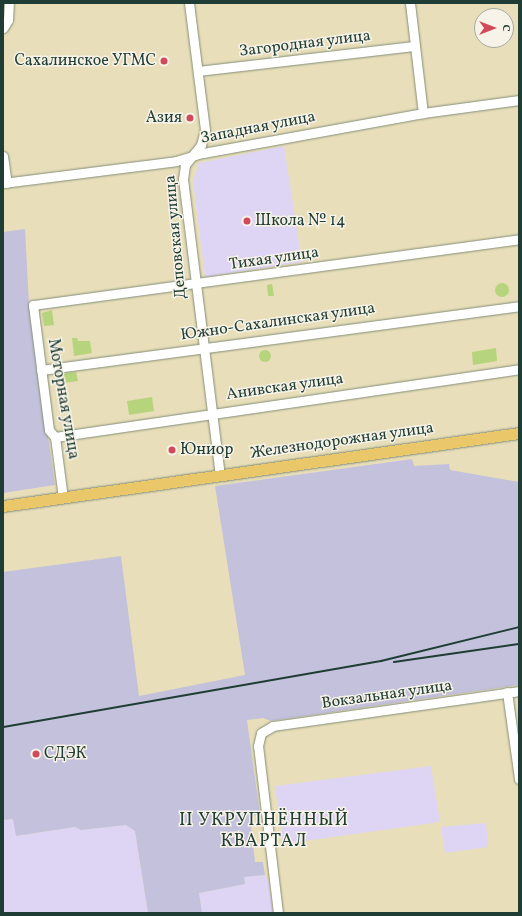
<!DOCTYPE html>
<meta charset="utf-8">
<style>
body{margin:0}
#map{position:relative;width:522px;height:916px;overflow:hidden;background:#e8dfba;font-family:Vollkorn,serif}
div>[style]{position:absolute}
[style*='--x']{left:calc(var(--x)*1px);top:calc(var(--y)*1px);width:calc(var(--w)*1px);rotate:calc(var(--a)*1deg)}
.built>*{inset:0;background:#ded5f5}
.industrial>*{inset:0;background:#c3c1db}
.green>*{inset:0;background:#b6d47b}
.round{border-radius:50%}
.roads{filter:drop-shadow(0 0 1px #848e77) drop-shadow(0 0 1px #848e77)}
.minor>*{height:9px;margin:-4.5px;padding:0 4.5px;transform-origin:4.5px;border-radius:4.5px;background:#fff}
.major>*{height:11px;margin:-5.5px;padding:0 5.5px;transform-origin:5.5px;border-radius:5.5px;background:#eac769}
.rail>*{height:2px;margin:-1px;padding:0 1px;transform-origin:1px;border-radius:1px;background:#1f3d34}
.dots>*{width:11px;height:11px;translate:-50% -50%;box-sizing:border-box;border:2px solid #f7f3e8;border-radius:50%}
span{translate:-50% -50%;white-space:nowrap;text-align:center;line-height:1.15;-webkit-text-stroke:3px #f7f3e8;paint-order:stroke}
.street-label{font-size:16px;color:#1f3d34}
.poi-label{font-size:16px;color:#1f3d34}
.right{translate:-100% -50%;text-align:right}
.left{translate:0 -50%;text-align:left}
.quarter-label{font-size:18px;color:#1f3d34;letter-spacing:1px}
.frame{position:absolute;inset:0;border:4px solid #1f3d34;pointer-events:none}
.north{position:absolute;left:474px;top:8px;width:40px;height:40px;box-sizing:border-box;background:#f7f3e8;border:1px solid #a1aaa0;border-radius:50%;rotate:90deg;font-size:11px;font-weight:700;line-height:16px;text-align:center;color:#1f3d34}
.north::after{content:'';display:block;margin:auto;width:14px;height:18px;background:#d1495b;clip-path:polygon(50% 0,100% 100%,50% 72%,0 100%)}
</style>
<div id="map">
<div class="built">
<div style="clip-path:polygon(284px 146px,302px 262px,205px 277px,193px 181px,199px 163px)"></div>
<div style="clip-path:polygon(431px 766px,440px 822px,283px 844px,275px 786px)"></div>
<div style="clip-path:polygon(13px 819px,17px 836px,75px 827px,81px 830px,126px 825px,135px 831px,148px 913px,3px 913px,3px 820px)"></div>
<div style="clip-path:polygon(486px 823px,488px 847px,445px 853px,441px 827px)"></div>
<div style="clip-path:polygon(265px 875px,269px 884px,273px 913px,202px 913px,199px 893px,245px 884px,244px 877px)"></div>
</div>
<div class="industrial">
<div style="clip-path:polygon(25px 229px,29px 304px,55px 485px,3px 493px,3px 232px)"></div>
<div style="clip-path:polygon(412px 459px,414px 466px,449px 464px,450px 470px,519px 482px,518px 685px,271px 721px,263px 718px,247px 720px,260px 815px,250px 816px,255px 862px,263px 862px,265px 875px,244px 877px,245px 884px,199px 893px,202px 913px,148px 913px,135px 831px,126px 825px,81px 830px,75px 827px,16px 836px,13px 819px,3px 820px,3px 572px,121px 556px,139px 696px,245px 675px,215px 486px)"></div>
</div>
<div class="green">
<div class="round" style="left:495px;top:283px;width:14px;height:14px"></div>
<div style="clip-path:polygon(272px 284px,274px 296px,268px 296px,267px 285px)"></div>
<div style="clip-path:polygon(52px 310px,54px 325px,44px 326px,42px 313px)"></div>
<div style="clip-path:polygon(72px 338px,77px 338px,78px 341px,90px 341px,92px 353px,74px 356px)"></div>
<div style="clip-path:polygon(496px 348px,497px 361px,473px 365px,472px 352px)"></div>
<div class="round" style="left:259px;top:350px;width:12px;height:12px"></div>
<div style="clip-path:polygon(76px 372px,78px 381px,63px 383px,62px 374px)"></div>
<div style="clip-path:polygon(152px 397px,154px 411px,129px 415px,127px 401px)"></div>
</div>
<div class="roads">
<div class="minor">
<div style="--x:189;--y:3;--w:128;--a:82.8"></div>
<div style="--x:205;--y:130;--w:16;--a:105"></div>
<div style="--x:201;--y:145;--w:26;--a:129"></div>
<div style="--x:185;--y:165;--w:14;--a:98"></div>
<div style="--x:183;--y:179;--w:297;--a:82.9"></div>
<div style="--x:410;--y:3;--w:111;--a:83.3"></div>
<div style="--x:3;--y:28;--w:9;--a:-58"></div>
<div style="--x:8;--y:20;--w:17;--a:-87"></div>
<div style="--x:198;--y:71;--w:217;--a:-6.6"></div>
<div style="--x:3;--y:156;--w:27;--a:82"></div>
<div style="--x:3;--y:183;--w:174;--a:-7.2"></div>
<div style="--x:176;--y:161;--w:28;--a:-17"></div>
<div style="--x:203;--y:153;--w:224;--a:-10.3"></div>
<div style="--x:423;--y:113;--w:97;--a:-7.7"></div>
<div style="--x:41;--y:370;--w:482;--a:-7.6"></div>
<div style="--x:55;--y:437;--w:469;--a:-8.3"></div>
<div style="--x:63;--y:498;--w:62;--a:-97.5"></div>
<div style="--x:55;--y:437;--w:9;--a:-131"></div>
<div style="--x:49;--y:430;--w:126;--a:-97.3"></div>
<div style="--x:33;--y:305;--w:490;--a:-7.7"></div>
<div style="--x:507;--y:692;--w:88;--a:82.1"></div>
<div style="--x:278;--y:913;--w:168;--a:-96.8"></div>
<div style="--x:258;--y:746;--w:13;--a:-77"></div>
<div style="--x:261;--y:733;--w:14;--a:-30"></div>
<div style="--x:273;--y:726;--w:248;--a:-8.1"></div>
</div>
<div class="major">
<div style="--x:3;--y:506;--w:521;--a:-8.05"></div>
</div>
</div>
<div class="rail">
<div style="--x:394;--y:662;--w:126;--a:-8.2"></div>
<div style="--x:3;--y:727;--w:384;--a:-9.9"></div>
<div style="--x:381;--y:661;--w:142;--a:-13.8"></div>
</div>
<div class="dots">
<div style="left:164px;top:61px;background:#d1495b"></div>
<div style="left:190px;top:118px;background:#d1495b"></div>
<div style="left:247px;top:221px;background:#d1495b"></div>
<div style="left:172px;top:450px;background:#d1495b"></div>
<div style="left:36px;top:754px;background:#d1495b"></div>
</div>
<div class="street-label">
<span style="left:305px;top:44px;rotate:-7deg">Загородная улица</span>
<span style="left:258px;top:128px;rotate:-11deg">Западная улица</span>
<span style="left:176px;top:237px;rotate:-95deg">Деповская улица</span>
<span style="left:274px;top:259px;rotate:-8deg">Тихая улица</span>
<span style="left:278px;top:322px;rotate:-8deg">Южно-Сахалинская улица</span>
<span style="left:285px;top:387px;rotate:-8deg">Анивская улица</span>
<span style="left:63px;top:399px;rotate:80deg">Моторная улица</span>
<span style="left:342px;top:441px;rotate:-8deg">Железнодорожная улица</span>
<span style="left:387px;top:695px;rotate:-8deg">Вокзальная улица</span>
</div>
<div class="poi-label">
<span class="right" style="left:156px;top:61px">Сахалинское УГМС</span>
<span class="right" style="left:182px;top:118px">Азия</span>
<span class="left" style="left:255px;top:221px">Школа № 14</span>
<span class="left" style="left:180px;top:450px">Юниор</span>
<span class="left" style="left:44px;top:754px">СДЭК</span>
</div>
<div class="quarter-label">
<span style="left:264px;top:832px">II УКРУПНЁННЫЙ<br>КВАРТАЛ</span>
</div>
<div class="frame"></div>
<div class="north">С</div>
</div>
